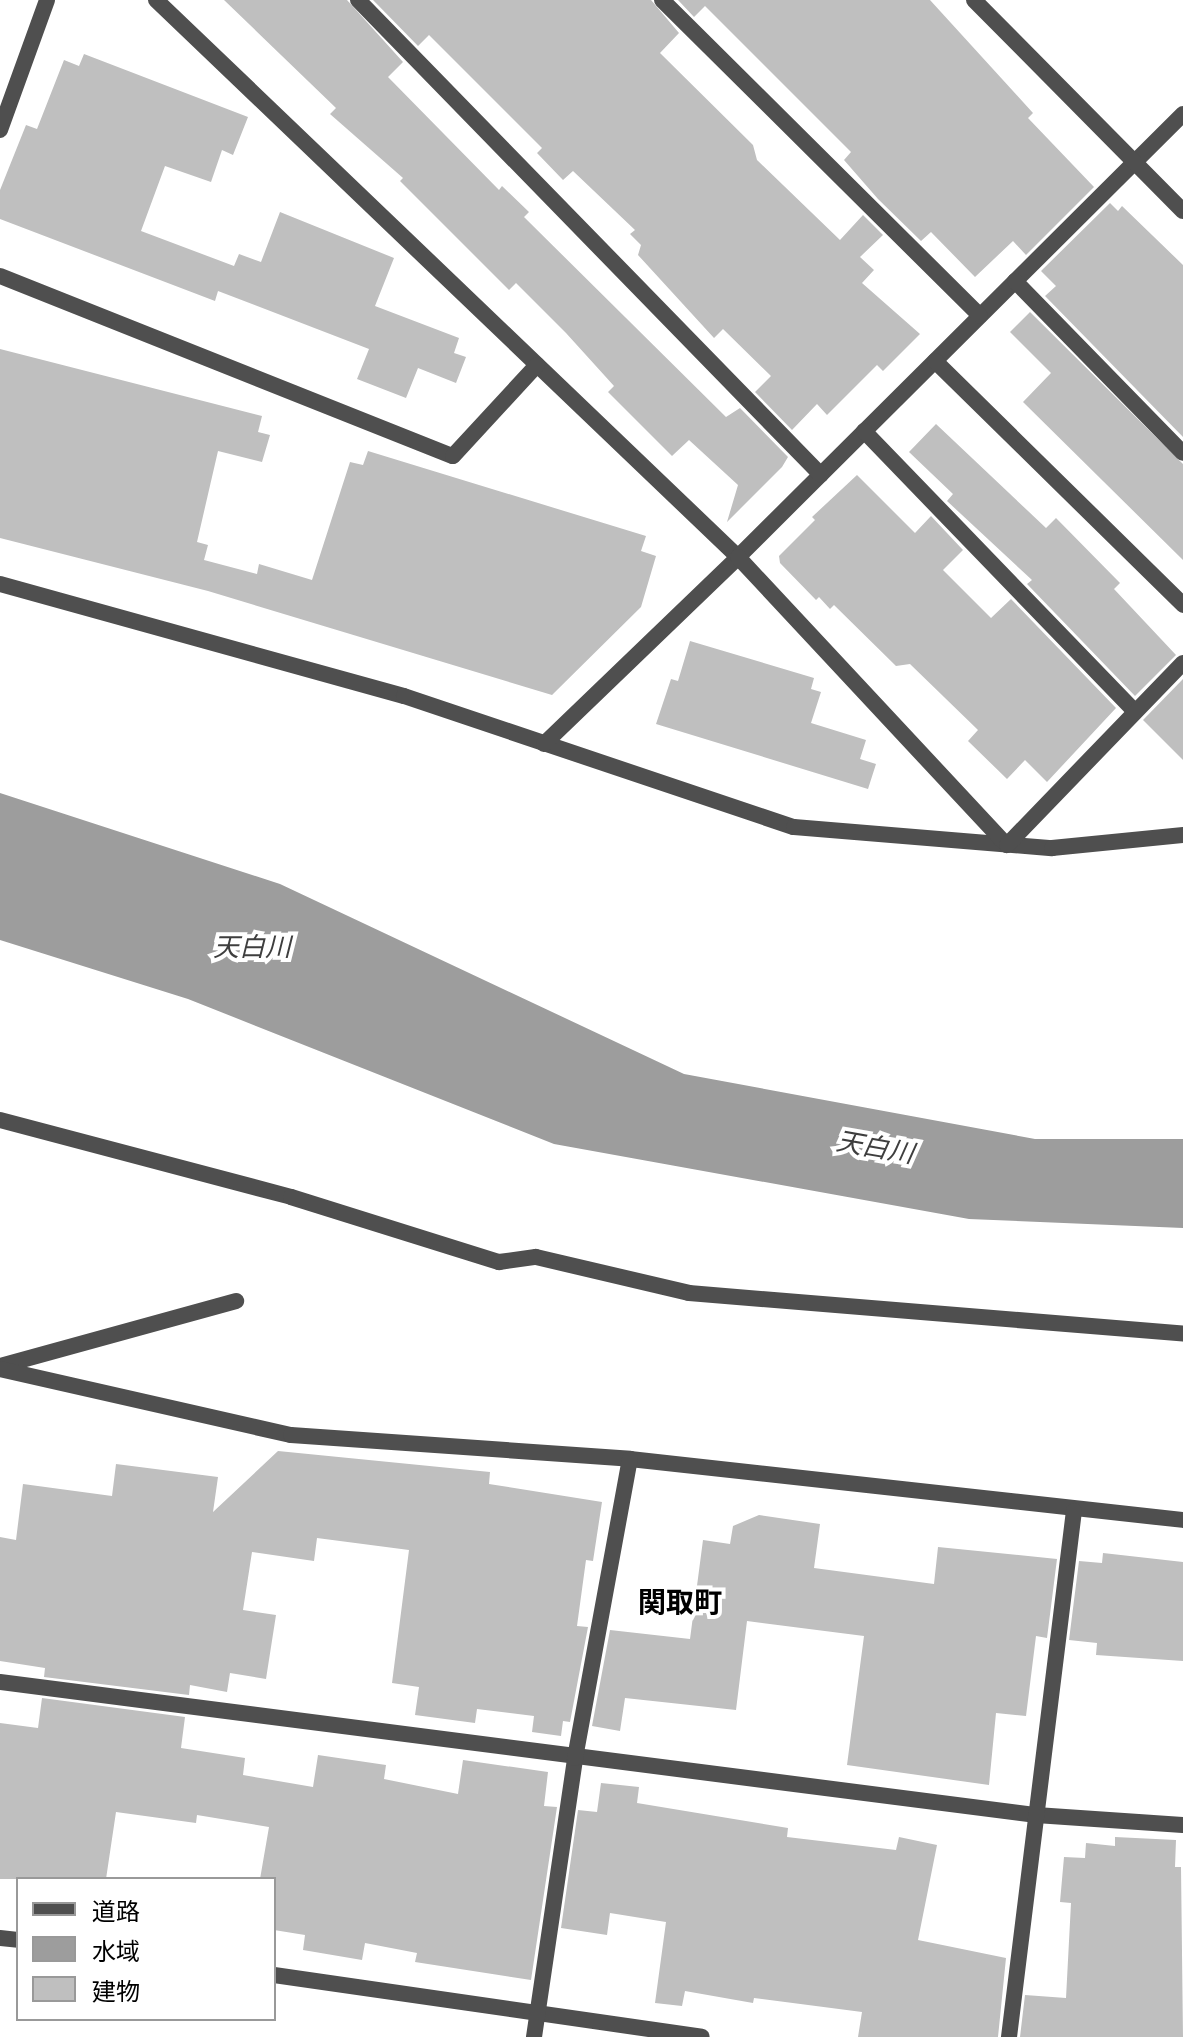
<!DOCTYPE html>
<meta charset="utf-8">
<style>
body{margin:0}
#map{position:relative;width:1183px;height:2037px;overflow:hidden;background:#fff;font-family:"Fira Sans","Noto Sans JP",sans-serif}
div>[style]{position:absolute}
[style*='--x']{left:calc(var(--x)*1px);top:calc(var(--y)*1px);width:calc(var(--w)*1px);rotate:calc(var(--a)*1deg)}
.water>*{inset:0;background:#9d9d9d}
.building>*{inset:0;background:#bfbfbf}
.service>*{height:16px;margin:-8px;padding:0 8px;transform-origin:8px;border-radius:8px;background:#4f4f4f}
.pedestrian>*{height:16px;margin:-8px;padding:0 8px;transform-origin:8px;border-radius:8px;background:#4f4f4f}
.minor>*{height:16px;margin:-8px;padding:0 8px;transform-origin:8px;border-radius:8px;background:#4f4f4f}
span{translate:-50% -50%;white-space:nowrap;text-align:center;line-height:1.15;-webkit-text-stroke:8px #fff;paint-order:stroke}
.water-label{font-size:26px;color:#3e3e3e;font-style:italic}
.quarter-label{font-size:28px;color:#000;font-weight:700}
.legend{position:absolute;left:16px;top:1877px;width:260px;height:144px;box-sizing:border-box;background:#fff;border:2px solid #999;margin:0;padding:10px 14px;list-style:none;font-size:24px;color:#000}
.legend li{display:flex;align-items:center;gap:16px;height:40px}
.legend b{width:40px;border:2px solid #999}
</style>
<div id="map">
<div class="water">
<div style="clip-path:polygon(0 793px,280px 884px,684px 1074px,1035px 1139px,1183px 1139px,1183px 1228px,969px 1219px,554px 1144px,188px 999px,0 940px)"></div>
</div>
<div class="building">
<div style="clip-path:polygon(224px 0,347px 0,403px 62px,388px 77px,499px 190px,502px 186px,529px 212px,524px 217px,726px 417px,740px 408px,788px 457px,782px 467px,727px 522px,738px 485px,689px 440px,672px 456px,608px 392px,614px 386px,566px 333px,516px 283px,509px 290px,400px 181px,403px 178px,330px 114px,336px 108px)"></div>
<div style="clip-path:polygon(373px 0,651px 0,679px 33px,660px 53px,753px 145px,757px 160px,840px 240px,863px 215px,883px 235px,860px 257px,874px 270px,862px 283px,920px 334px,883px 371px,877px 365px,827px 415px,817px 404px,792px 430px,755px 392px,771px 376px,723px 329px,714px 338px,638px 255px,641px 245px,630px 234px,635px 230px,573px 171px,563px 180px,537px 153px,542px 148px,429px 35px,418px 46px)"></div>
<div style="clip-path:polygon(678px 0,930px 0,1033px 113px,1028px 118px,1094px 187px,1026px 255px,1013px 241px,975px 277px,931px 232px,921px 241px,878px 199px,844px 160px,851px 152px,705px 6px,694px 17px)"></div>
<div style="clip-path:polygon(84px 54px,248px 117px,233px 155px,222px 150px,211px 182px,165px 166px,141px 231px,234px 266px,239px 254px,261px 262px,280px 212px,394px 258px,375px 306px,459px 338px,454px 353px,466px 357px,456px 383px,418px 368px,406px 398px,357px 379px,369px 349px,218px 291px,215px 301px,0 219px,0 190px,26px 125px,37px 129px,64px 60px,79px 66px)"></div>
<div style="clip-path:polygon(1110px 203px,1118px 211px,1122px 206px,1183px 265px,1183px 437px,1045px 296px,1056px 286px,1041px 271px)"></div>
<div style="clip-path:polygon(1030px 312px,1183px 464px,1183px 560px,1023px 402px,1051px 373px,1010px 332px)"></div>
<div style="clip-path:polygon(0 349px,262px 416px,258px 432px,270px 435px,262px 462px,218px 451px,197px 542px,208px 545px,204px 560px,257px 574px,259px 564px,312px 580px,350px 462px,363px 465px,368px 451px,646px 536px,641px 551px,656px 556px,641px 607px,552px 695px,208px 591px,0 538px)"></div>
<div style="clip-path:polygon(936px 424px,1046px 528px,1056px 518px,1120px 583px,1114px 589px,1176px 655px,1135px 696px,1027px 584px,1032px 580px,947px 501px,953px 494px,909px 452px)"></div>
<div style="clip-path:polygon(857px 475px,915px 533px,931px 516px,963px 550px,943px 570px,991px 618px,1011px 599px,1116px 708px,1047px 782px,1025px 760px,1007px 779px,968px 741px,978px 730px,910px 664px,896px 666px,834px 605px,830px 609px,819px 597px,816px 600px,780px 563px,779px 556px,815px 520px,812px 517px)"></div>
<div style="clip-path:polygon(690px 641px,814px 678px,811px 689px,821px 692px,811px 723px,866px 740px,860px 759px,876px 764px,868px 789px,656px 724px,671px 679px,678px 681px)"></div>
<div style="clip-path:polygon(1183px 679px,1183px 760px,1143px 720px)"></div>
<div style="clip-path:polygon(278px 1451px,490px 1472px,489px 1484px,602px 1502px,593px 1561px,586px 1560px,577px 1626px,588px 1627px,570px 1722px,563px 1721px,561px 1736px,532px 1732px,534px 1716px,477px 1709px,475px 1723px,415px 1715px,419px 1687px,392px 1683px,409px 1550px,317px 1538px,314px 1561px,252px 1552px,243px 1610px,276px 1615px,266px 1679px,230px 1673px,227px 1692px,190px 1685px,189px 1695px,44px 1677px,45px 1668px,0 1661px,0 1537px,16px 1540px,23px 1484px,112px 1496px,116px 1464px,218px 1477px,213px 1512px)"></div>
<div style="clip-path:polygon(759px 1515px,820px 1524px,814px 1568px,934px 1584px,938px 1547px,1057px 1559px,1047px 1638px,1036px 1636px,1026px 1716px,996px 1713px,989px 1785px,847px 1765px,864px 1636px,747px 1621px,736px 1710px,625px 1698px,620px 1731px,592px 1726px,610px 1630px,690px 1639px,703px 1540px,730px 1544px,733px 1526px)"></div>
<div style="clip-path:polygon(1103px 1553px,1183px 1562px,1183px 1661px,1096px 1655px,1097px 1643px,1069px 1640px,1079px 1561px,1102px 1563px)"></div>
<div style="clip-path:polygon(42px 1698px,185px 1717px,181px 1748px,245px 1758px,243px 1775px,313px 1787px,318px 1755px,386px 1765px,384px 1779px,458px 1794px,463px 1760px,548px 1772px,544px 1806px,557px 1807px,531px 1980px,415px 1962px,417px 1953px,365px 1943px,362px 1960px,303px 1950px,305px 1935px,274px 1930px,274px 1879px,260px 1879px,269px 1827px,197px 1815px,196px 1823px,116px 1812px,106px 1879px,0 1879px,0 1723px,38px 1728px)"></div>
<div style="clip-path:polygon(601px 1783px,639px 1787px,637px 1803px,788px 1828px,787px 1837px,896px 1850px,899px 1837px,937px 1845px,918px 1940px,1006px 1958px,998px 2037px,858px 2037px,862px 2012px,754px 1998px,753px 2003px,685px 1991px,682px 2006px,655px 2003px,666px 1922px,610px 1913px,607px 1935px,561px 1928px,578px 1810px,597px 1812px)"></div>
<div style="clip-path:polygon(1115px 1837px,1176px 1840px,1175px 1867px,1181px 1867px,1183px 2037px,1020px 2037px,1025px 1995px,1066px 1998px,1071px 1903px,1060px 1902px,1064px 1857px,1085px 1858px,1086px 1843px,1115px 1846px)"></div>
</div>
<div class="service">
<div style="--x:0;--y:1366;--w:245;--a:-15.4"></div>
</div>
<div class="pedestrian">
<div style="--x:0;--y:1120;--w:301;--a:14.8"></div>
<div style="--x:291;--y:1197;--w:218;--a:17.4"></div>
<div style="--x:499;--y:1262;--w:37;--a:-8"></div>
<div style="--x:536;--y:1257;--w:157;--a:13.2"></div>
<div style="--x:689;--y:1293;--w:496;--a:4.7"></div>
</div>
<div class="minor">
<div style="--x:156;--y:0;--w:806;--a:43.74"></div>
<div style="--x:738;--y:557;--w:628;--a:-44.87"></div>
<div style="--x:358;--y:0;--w:663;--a:45.73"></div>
<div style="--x:662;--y:0;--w:448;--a:44.8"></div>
<div style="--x:974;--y:0;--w:297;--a:45.3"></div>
<div style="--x:0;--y:130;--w:138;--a:-70.1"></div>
<div style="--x:0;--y:276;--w:487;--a:21.7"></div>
<div style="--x:453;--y:456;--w:124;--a:-47.3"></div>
<div style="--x:1015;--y:281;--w:240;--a:45.7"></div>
<div style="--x:935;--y:361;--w:348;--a:44.5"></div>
<div style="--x:864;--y:431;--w:390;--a:46"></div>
<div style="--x:0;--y:584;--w:419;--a:15.5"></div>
<div style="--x:404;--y:696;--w:411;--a:18.6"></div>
<div style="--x:794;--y:827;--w:259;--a:4.7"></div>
<div style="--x:1052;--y:848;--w:132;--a:-5.7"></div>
<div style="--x:544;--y:744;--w:269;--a:-43.9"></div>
<div style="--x:738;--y:557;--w:394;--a:47"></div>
<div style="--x:1007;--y:845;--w:253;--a:-46"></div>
<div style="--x:0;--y:1369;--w:298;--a:12.8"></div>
<div style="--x:291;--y:1435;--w:340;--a:4"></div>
<div style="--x:630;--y:1459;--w:556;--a:6.29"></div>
<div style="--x:0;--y:1682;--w:1045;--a:7.32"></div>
<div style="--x:1036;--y:1815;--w:147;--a:3.9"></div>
<div style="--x:0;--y:1938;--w:18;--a:6"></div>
<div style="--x:274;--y:1975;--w:432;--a:8.2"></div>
<div style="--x:534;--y:2037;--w:282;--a:-81.6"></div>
<div style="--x:575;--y:1758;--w:304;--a:-79.6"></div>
<div style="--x:1009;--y:2037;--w:530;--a:-82.96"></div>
</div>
<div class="water-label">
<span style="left:252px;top:948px">天白川</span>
<span style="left:875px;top:1148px;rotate:10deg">天白川</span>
</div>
<div class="quarter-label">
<span style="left:680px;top:1603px">関取町</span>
</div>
<ul class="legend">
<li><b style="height:10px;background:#4f4f4f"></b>道路</li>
<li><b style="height:22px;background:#9d9d9d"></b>水域</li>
<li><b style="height:22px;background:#bfbfbf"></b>建物</li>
</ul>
</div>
